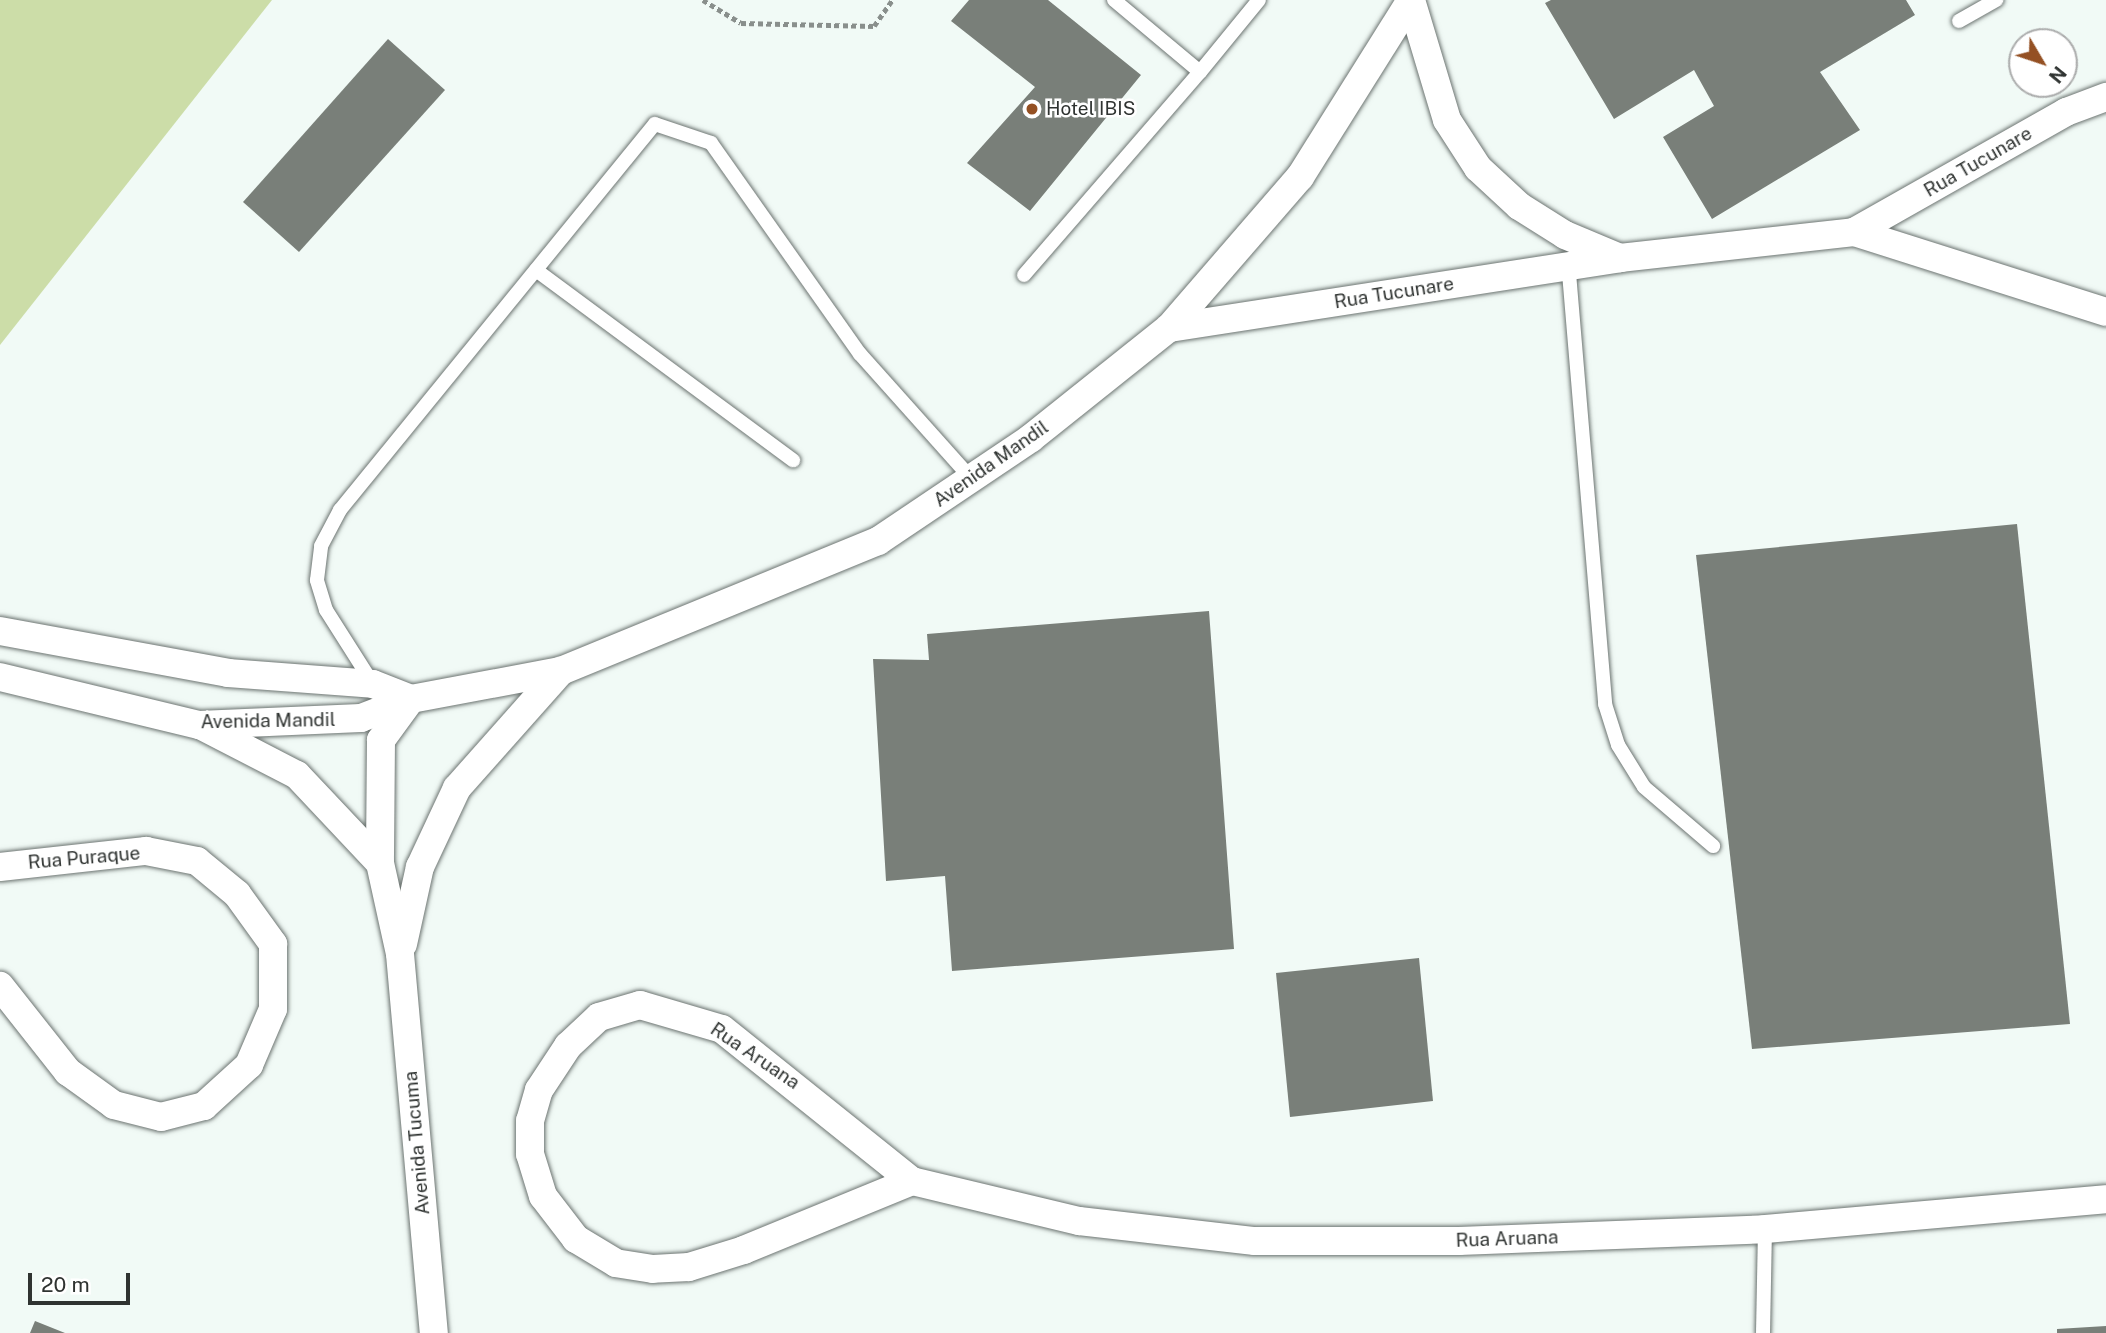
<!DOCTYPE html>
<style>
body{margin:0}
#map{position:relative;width:2106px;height:1333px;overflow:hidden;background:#f1faf6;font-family:"Public Sans",sans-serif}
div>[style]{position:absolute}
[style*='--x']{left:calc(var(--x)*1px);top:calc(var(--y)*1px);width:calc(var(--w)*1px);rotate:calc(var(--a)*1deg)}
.green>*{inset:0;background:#ccdda8}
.building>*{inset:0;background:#797f79}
.path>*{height:4.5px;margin-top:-2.25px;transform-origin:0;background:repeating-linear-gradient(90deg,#898f8c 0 5px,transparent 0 8.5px)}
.roads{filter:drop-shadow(0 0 2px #6c7471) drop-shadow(0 0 2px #6c7471)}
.lane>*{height:14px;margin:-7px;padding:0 7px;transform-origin:7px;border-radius:7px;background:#fff}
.street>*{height:28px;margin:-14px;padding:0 14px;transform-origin:14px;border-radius:14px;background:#fff}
.dots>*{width:19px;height:19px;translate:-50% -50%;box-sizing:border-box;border:4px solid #fff;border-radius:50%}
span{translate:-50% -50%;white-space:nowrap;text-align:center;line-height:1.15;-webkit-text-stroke:5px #fff;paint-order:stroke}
.poi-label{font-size:19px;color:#2f3331}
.left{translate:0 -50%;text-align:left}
.street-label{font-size:19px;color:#2f3331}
.north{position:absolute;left:2008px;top:28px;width:70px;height:70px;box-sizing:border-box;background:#fff;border:2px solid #acadad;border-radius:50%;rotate:129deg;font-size:19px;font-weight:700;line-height:28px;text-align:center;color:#2f3331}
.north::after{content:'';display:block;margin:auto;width:24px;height:32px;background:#945023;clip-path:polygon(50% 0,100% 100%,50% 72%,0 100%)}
.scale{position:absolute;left:28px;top:1273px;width:102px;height:32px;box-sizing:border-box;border:4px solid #2f3331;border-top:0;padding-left:9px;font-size:21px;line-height:24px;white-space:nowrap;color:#2f3331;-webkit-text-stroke:5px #fff;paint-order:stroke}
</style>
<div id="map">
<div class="green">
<div style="clip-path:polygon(0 0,272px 0,0 345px)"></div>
</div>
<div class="building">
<div style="clip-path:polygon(969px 0,1048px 0,1141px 75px,1030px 211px,967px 163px,1035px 87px,951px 21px)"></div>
<div style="clip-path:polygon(1551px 0,1906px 0,1915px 15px,1820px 72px,1860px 130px,1712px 219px,1663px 137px,1714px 106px,1694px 70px,1614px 119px,1545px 3px)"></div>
<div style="clip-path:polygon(388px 39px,445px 90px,299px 252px,243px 202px)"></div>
<div style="clip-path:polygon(2017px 524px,2070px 1024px,1752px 1049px,1696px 555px)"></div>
<div style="clip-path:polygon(1209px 611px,1234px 949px,952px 971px,945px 876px,886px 881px,873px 659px,929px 660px,927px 634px)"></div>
<div style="clip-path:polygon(1419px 958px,1433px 1101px,1290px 1117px,1276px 973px)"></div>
<div style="clip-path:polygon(35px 1321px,65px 1333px,30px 1333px)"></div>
<div style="clip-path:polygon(2106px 1326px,2106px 1333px,2057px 1333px,2057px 1329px)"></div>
</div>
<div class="path">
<div style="--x:703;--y:0;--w:44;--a:31.2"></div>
<div style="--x:741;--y:23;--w:133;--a:1.3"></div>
<div style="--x:874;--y:26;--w:32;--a:-55"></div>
</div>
<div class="roads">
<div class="lane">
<div style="--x:1114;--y:0;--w:112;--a:39.9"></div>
<div style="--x:1200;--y:72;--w:93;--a:-50.7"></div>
<div style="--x:1959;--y:21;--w:43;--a:-29.6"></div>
<div style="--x:1568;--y:261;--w:445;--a:85.2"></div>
<div style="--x:1605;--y:704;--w:43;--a:72.4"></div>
<div style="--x:1618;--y:745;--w:49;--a:58.2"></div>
<div style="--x:1644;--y:787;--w:91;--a:40.5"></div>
<div style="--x:536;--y:270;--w:320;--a:36.5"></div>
<div style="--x:1024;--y:275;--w:269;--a:-49.1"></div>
<div style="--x:373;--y:684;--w:88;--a:-122.4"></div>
<div style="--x:326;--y:610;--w:31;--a:-107"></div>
<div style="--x:317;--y:580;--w:34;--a:-83"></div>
<div style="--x:321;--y:546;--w:41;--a:-62.2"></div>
<div style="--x:340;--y:510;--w:498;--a:-50.8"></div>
<div style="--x:655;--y:124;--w:59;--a:18.7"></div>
<div style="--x:711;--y:143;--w:258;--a:54.8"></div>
<div style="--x:860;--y:354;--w:166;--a:48.2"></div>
<div style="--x:1763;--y:1333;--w:104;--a:-88.9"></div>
</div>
<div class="street">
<div style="--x:1411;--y:0;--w:125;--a:73.3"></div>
<div style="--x:1447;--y:120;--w:57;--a:57.1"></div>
<div style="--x:1478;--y:168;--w:56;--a:42.8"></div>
<div style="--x:1519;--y:206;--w:54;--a:32.2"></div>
<div style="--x:1565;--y:235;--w:60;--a:22.7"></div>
<div style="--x:1854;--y:232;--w:264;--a:17.6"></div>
<div style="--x:1169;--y:328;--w:456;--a:-8.8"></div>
<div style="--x:1620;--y:258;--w:235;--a:-6.3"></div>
<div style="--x:1854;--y:232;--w:244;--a:-29.5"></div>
<div style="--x:2066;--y:112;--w:43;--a:-20.6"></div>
<div style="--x:0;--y:631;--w:232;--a:10.4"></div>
<div style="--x:228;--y:673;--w:145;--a:4.3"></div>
<div style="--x:373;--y:684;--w:41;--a:21.5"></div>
<div style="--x:0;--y:677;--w:205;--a:13.6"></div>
<div style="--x:199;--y:725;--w:162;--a:-2.5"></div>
<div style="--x:361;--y:718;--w:53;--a:-20.8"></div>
<div style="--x:411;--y:699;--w:153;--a:-10.6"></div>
<div style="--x:561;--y:671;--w:343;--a:-22.3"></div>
<div style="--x:878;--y:541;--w:184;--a:-33.9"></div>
<div style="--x:1031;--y:438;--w:176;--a:-38.6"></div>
<div style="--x:1169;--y:328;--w:200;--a:-49.1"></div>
<div style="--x:1300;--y:177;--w:209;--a:-57.9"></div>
<div style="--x:411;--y:699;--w:51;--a:126.2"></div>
<div style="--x:381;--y:740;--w:123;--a:90.5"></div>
<div style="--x:380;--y:863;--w:93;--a:77.6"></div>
<div style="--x:400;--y:954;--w:381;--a:84.9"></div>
<div style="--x:202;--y:726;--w:107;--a:27.3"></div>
<div style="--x:297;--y:775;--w:121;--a:46.7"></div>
<div style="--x:0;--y:867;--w:147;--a:-6.3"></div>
<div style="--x:146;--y:851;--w:52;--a:11.1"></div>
<div style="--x:197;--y:861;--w:52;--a:39.5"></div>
<div style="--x:237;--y:894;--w:62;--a:54.2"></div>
<div style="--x:273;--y:944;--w:65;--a:90"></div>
<div style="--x:273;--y:1009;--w:61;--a:113.2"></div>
<div style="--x:249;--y:1065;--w:61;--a:137.7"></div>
<div style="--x:204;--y:1106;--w:44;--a:165.7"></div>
<div style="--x:161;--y:1117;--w:49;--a:-165.7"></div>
<div style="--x:114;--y:1105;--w:57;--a:-144.3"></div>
<div style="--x:68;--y:1072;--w:110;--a:-128.3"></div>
<div style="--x:403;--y:944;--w:79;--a:-77.6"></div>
<div style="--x:420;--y:867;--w:87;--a:-64.9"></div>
<div style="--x:457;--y:788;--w:157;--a:-48.4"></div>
<div style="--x:912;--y:1181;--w:182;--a:157.7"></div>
<div style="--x:744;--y:1250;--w:58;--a:162.8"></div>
<div style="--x:689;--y:1267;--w:36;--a:177"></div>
<div style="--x:653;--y:1269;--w:37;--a:-171"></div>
<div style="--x:616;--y:1263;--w:47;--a:-149"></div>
<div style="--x:576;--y:1239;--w:54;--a:-127.5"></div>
<div style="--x:543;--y:1196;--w:44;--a:-107.2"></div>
<div style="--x:530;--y:1154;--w:33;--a:-90"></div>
<div style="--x:530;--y:1121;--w:32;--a:-74"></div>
<div style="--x:539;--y:1090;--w:53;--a:-56.6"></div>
<div style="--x:568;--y:1046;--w:42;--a:-43.1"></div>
<div style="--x:599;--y:1017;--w:43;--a:-16.3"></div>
<div style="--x:640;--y:1005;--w:85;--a:16.3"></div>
<div style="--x:722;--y:1029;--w:243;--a:38.7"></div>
<div style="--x:912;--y:1181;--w:172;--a:13.5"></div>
<div style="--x:1079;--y:1221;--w:177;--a:6.5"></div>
<div style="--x:1255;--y:1241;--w:204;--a:0"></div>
<div style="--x:1459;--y:1241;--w:306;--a:-2.2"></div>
<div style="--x:1765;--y:1229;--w:342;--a:-5"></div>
</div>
</div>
<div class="dots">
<div style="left:1032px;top:109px;background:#945023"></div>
</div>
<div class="poi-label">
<span class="left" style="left:1046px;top:109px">Hotel IBIS</span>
</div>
<div class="street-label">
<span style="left:1978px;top:162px;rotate:-30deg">Rua Tucunare</span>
<span style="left:1394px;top:293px;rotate:-9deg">Rua Tucunare</span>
<span style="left:991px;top:464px;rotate:-35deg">Avenida Mandil</span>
<span style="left:268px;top:721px;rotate:-1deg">Avenida Mandil</span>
<span style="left:84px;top:858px;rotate:-5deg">Rua Puraque</span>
<span style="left:755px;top:1056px;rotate:34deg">Rua Aruana</span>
<span style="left:417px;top:1143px;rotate:-95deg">Avenida Tucuma</span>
<span style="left:1507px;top:1239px;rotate:-2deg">Rua Aruana</span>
</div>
<div class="north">N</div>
<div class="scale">20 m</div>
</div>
